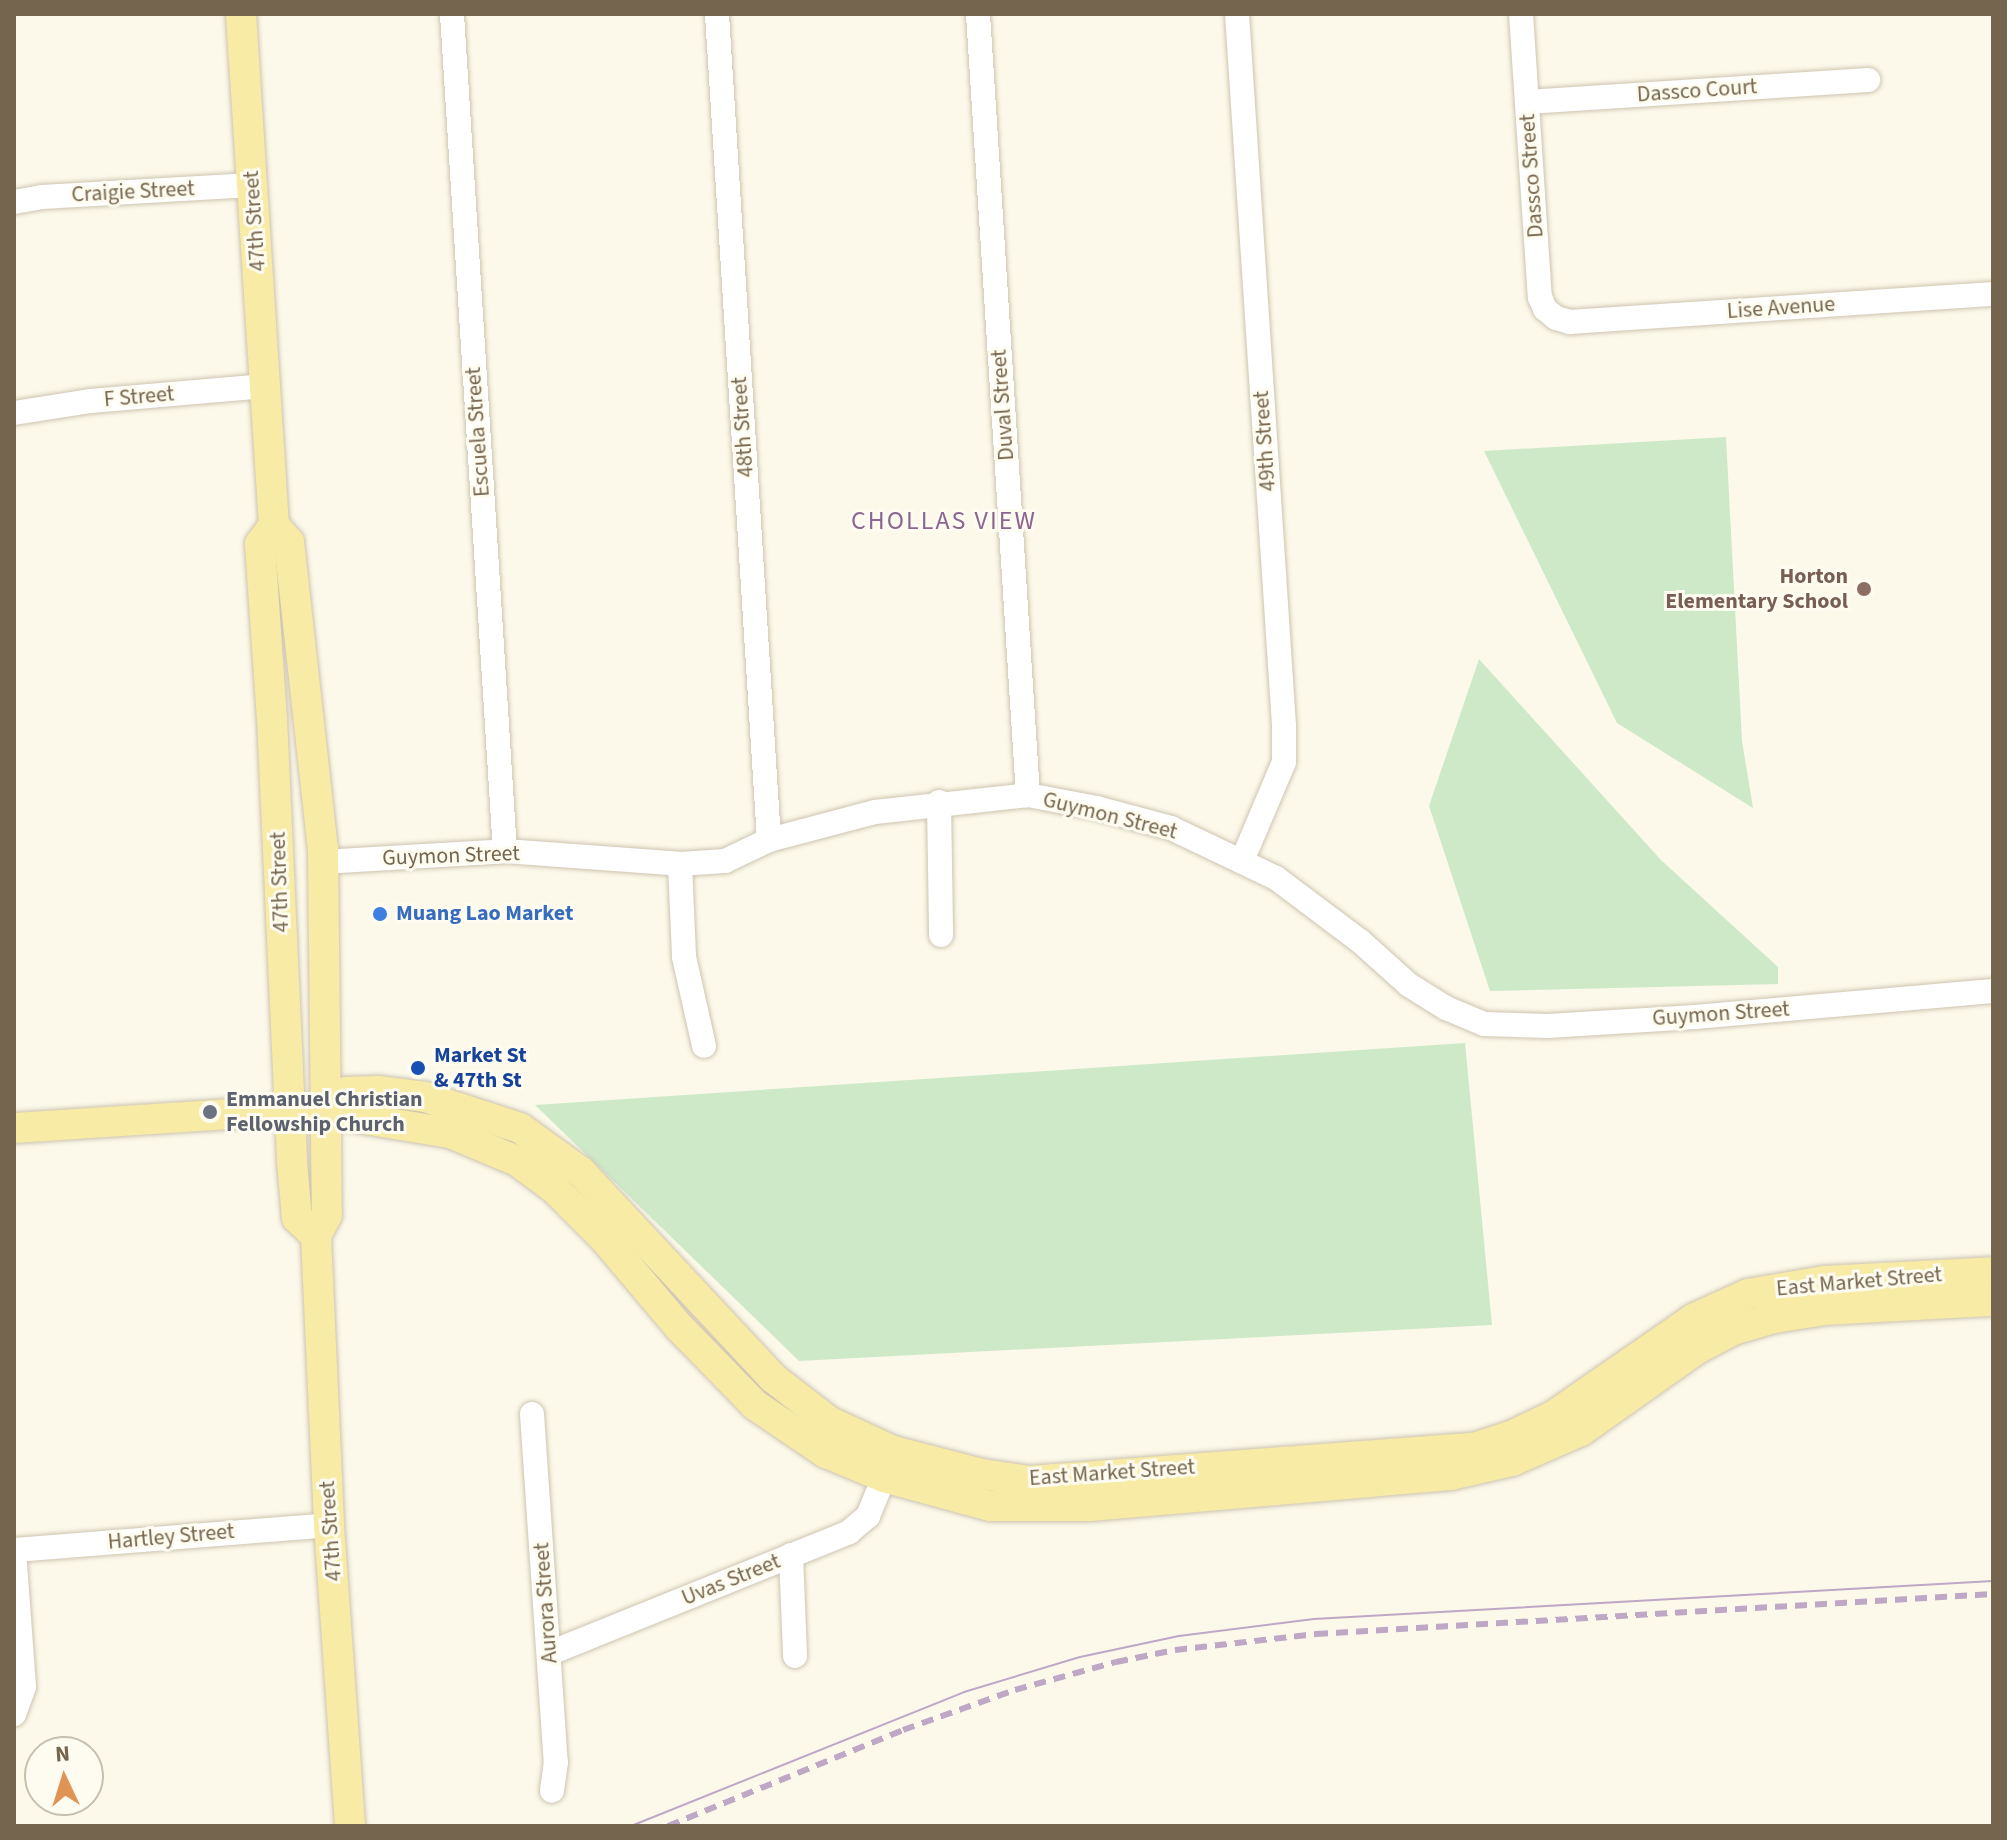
<!DOCTYPE html>
<style>
body{margin:0}
#map{position:relative;width:2007px;height:1840px;overflow:hidden;background:#fcf9ea;font-family:"Source Sans 3",sans-serif}
div>[style]{position:absolute}
[style*='--x']{left:calc(var(--x)*1px);top:calc(var(--y)*1px);width:calc(var(--w)*1px);rotate:calc(var(--a)*1deg)}
.green>*{inset:0;background:#cee9c8}
.roads{filter:drop-shadow(0 0 2px #cec4b0) drop-shadow(0 0 2px #cec4b0)}
.minor>*{height:24px;margin:-12px;padding:0 12px;transform-origin:12px;border-radius:12px;background:#fff}
.major>*{height:30px;margin:-15px;padding:0 15px;transform-origin:15px;border-radius:15px;background:#f7eba6}
.tram>*{height:2px;margin:-1px;padding:0 1px;transform-origin:1px;border-radius:1px;background:#bfa7c6}
.rail>*{height:6px;margin-top:-3px;transform-origin:0;background:repeating-linear-gradient(90deg,#bfa7c6 0 12px,transparent 0 20px)}
.dots>*{width:22px;height:22px;translate:-50% -50%;box-sizing:border-box;border:4px solid #fefcf0;border-radius:50%}
span{translate:-50% -50%;white-space:nowrap;text-align:center;line-height:1.15;-webkit-text-stroke:6px #fefcf0;paint-order:stroke}
.street-label{font-size:22px;color:#76654e}
.education-label{font-size:22px;color:#785e54;font-weight:700}
.right{translate:-100% -50%;text-align:right}
.shop-label{font-size:22px;color:#366cbe;font-weight:700}
.left{translate:0 -50%;text-align:left}
.transit-label{font-size:22px;color:#164399;font-weight:700}
.worship-label{font-size:22px;color:#5b616d;font-weight:700}
.quarter-label{font-size:26px;color:#8c6691;letter-spacing:2px}
.frame{position:absolute;inset:0;border:16px solid #76654e;pointer-events:none}
.north{position:absolute;left:24px;top:1736px;width:80px;height:80px;box-sizing:border-box;background:#fefcf0;border:2px solid #c8c0af;border-radius:50%;rotate:356deg;font-size:22px;font-weight:700;line-height:32px;text-align:center;color:#76654e}
.north::after{content:'';display:block;margin:auto;width:28px;height:36px;background:#df9355;clip-path:polygon(50% 0,100% 100%,50% 72%,0 100%)}
</style>
<div id="map">
<div class="green">
<div style="clip-path:polygon(1726px 437px,1742px 741px,1753px 808px,1617px 723px,1484px 451px)"></div>
<div style="clip-path:polygon(1479px 659px,1661px 860px,1778px 967px,1778px 984px,1490px 991px,1429px 806px)"></div>
<div style="clip-path:polygon(1465px 1043px,1492px 1325px,799px 1361px,535px 1105px)"></div>
</div>
<div class="roads">
<div class="minor">
<div style="--x:452;--y:14;--w:839;--a:86.38"></div>
<div style="--x:717;--y:14;--w:828;--a:86.4"></div>
<div style="--x:978;--y:14;--w:783;--a:86.34"></div>
<div style="--x:1237;--y:14;--w:713;--a:86.22"></div>
<div style="--x:1284;--y:725;--w:37;--a:90"></div>
<div style="--x:1284;--y:762;--w:108;--a:113"></div>
<div style="--x:1521;--y:14;--w:284;--a:86.2"></div>
<div style="--x:1540;--y:297;--w:13;--a:67"></div>
<div style="--x:1545;--y:309;--w:14;--a:39"></div>
<div style="--x:1556;--y:318;--w:15;--a:16"></div>
<div style="--x:1570;--y:322;--w:424;--a:-3.8"></div>
<div style="--x:1527;--y:102;--w:342;--a:-3.7"></div>
<div style="--x:14;--y:202;--w:28;--a:-10"></div>
<div style="--x:42;--y:197;--w:210;--a:-3.3"></div>
<div style="--x:14;--y:413;--w:78;--a:-8.9"></div>
<div style="--x:91;--y:401;--w:175;--a:-4.9"></div>
<div style="--x:939;--y:802;--w:133;--a:89.1"></div>
<div style="--x:322;--y:862;--w:183;--a:-3.4"></div>
<div style="--x:505;--y:851;--w:175;--a:4.2"></div>
<div style="--x:680;--y:864;--w:45;--a:-3.8"></div>
<div style="--x:725;--y:861;--w:49;--a:-25.5"></div>
<div style="--x:769;--y:840;--w:110;--a:-14.8"></div>
<div style="--x:875;--y:812;--w:154;--a:-6.3"></div>
<div style="--x:1028;--y:795;--w:70;--a:10.7"></div>
<div style="--x:1097;--y:808;--w:77;--a:15.1"></div>
<div style="--x:1171;--y:828;--w:116;--a:25.5"></div>
<div style="--x:1276;--y:878;--w:105;--a:36.9"></div>
<div style="--x:1360;--y:941;--w:66;--a:41.9"></div>
<div style="--x:1409;--y:985;--w:44;--a:31.9"></div>
<div style="--x:1446;--y:1008;--w:41;--a:22.8"></div>
<div style="--x:1484;--y:1024;--w:64;--a:1.8"></div>
<div style="--x:1548;--y:1026;--w:147;--a:-3.5"></div>
<div style="--x:1695;--y:1017;--w:299;--a:-5"></div>
<div style="--x:680;--y:864;--w:93;--a:87.5"></div>
<div style="--x:684;--y:957;--w:91;--a:77.3"></div>
<div style="--x:532;--y:1414;--w:349;--a:86.1"></div>
<div style="--x:556;--y:1762;--w:29;--a:98"></div>
<div style="--x:14;--y:1550;--w:316;--a:-4.5"></div>
<div style="--x:14;--y:1550;--w:137;--a:85.8"></div>
<div style="--x:24;--y:1687;--w:29;--a:110"></div>
<div style="--x:791;--y:1555;--w:101;--a:87.7"></div>
<div style="--x:550;--y:1653;--w:323;--a:-22"></div>
<div style="--x:849;--y:1532;--w:25;--a:-40"></div>
<div style="--x:868;--y:1516;--w:42;--a:-67.7"></div>
</div>
<div class="major">
<div style="--x:241;--y:14;--w:512;--a:86.31"></div>
<div style="--x:274;--y:525;--w:23;--a:49"></div>
<div style="--x:289;--y:542;--w:308;--a:83.7"></div>
<div style="--x:323;--y:848;--w:367;--a:89.4"></div>
<div style="--x:327;--y:1215;--w:24;--a:118"></div>
<div style="--x:316;--y:1236;--w:289;--a:87.4"></div>
<div style="--x:329;--y:1525;--w:302;--a:86"></div>
<div style="--x:274;--y:525;--w:24;--a:126"></div>
<div style="--x:260;--y:544;--w:174;--a:86.1"></div>
<div style="--x:272;--y:718;--w:444;--a:87.4"></div>
<div style="--x:292;--y:1162;--w:56;--a:84.9"></div>
<div style="--x:297;--y:1218;--w:26;--a:43"></div>
<div style="--x:325;--y:1108;--w:26;--a:-37"></div>
<div style="--x:346;--y:1092;--w:32;--a:-2"></div>
<div style="--x:378;--y:1091;--w:47;--a:7.3"></div>
<div style="--x:425;--y:1097;--w:100;--a:18.1"></div>
<div style="--x:520;--y:1128;--w:75;--a:35.8"></div>
<div style="--x:581;--y:1172;--w:282;--a:47"></div>
<div style="--x:773;--y:1378;--w:72;--a:37.7"></div>
<div style="--x:830;--y:1422;--w:69;--a:24.7"></div>
<div style="--x:893;--y:1451;--w:92;--a:14.5"></div>
<div style="--x:982;--y:1474;--w:48;--a:8.5"></div>
<div style="--x:1029;--y:1481;--w:449;--a:-4.3"></div>
<div style="--x:1477;--y:1447;--w:36;--a:-18"></div>
<div style="--x:1511;--y:1436;--w:47;--a:-25.5"></div>
<div style="--x:1553;--y:1416;--w:170;--a:-34.7"></div>
<div style="--x:1693;--y:1319;--w:60;--a:-24.4"></div>
<div style="--x:1748;--y:1294;--w:77;--a:-9.7"></div>
<div style="--x:1824;--y:1281;--w:169;--a:-3"></div>
<div style="--x:14;--y:1128;--w:312;--a:-3.7"></div>
<div style="--x:325;--y:1108;--w:22;--a:21"></div>
<div style="--x:346;--y:1116;--w:105;--a:9.3"></div>
<div style="--x:450;--y:1133;--w:73;--a:22.7"></div>
<div style="--x:517;--y:1161;--w:47;--a:36.4"></div>
<div style="--x:555;--y:1189;--w:69;--a:45"></div>
<div style="--x:604;--y:1238;--w:116;--a:49.9"></div>
<div style="--x:679;--y:1327;--w:109;--a:45.7"></div>
<div style="--x:755;--y:1405;--w:86;--a:34.1"></div>
<div style="--x:826;--y:1453;--w:63;--a:22.5"></div>
<div style="--x:884;--y:1477;--w:110;--a:15.3"></div>
<div style="--x:990;--y:1506;--w:100;--a:0"></div>
<div style="--x:1090;--y:1506;--w:362;--a:-4.9"></div>
<div style="--x:1451;--y:1475;--w:63;--a:-12.9"></div>
<div style="--x:1512;--y:1461;--w:75;--a:-23.5"></div>
<div style="--x:1581;--y:1431;--w:142;--a:-35.3"></div>
<div style="--x:1697;--y:1349;--w:41;--a:-27.8"></div>
<div style="--x:1733;--y:1330;--w:43;--a:-16.3"></div>
<div style="--x:1774;--y:1318;--w:52;--a:-8.9"></div>
<div style="--x:1825;--y:1310;--w:168;--a:-3.1"></div>
</div>
</div>
<div class="tram">
<div style="--x:631;--y:1826;--w:359;--a:-21.9"></div>
<div style="--x:964;--y:1692;--w:121;--a:-16.8"></div>
<div style="--x:1080;--y:1657;--w:101;--a:-12"></div>
<div style="--x:1179;--y:1636;--w:136;--a:-7.2"></div>
<div style="--x:1314;--y:1619;--w:680;--a:-3.2"></div>
</div>
<div class="rail">
<div style="--x:668;--y:1826;--w:254;--a:-22.2"></div>
<div style="--x:903;--y:1730;--w:119;--a:-19.7"></div>
<div style="--x:1015;--y:1690;--w:105;--a:-15.5"></div>
<div style="--x:1116;--y:1662;--w:60;--a:-11.5"></div>
<div style="--x:1175;--y:1650;--w:142;--a:-6.5"></div>
<div style="--x:1316;--y:1634;--w:678;--a:-3.38"></div>
</div>
<div class="dots">
<div style="left:1864px;top:589px;background:#8d6e63"></div>
<div style="left:380px;top:914px;background:#3f7fe0"></div>
<div style="left:418px;top:1068px;background:#1a4fb4"></div>
<div style="left:210px;top:1112px;background:#6b7280"></div>
</div>
<div class="street-label">
<span style="left:1697px;top:91px;rotate:-4deg">Dassco Court</span>
<span style="left:1532px;top:176px;rotate:-94deg">Dassco Street</span>
<span style="left:133px;top:192px;rotate:-3deg">Craigie Street</span>
<span style="left:255px;top:221px;rotate:-94deg">47th Street</span>
<span style="left:1781px;top:308px;rotate:-4deg">Lise Avenue</span>
<span style="left:139px;top:397px;rotate:-5deg">F Street</span>
<span style="left:1003px;top:405px;rotate:-94deg">Duval Street</span>
<span style="left:743px;top:427px;rotate:-94deg">48th Street</span>
<span style="left:478px;top:432px;rotate:-94deg">Escuela Street</span>
<span style="left:1265px;top:441px;rotate:-94deg">49th Street</span>
<span style="left:1110px;top:816px;rotate:14deg">Guymon Street</span>
<span style="left:451px;top:856px;rotate:-2deg">Guymon Street</span>
<span style="left:280px;top:882px;rotate:-92deg">47th Street</span>
<span style="left:1721px;top:1014px;rotate:-4deg">Guymon Street</span>
<span style="left:1859px;top:1282px;rotate:-5deg">East Market Street</span>
<span style="left:1112px;top:1473px;rotate:-4deg">East Market Street</span>
<span style="left:331px;top:1531px;rotate:-94deg">47th Street</span>
<span style="left:171px;top:1537px;rotate:-5deg">Hartley Street</span>
<span style="left:731px;top:1580px;rotate:-22deg">Uvas Street</span>
<span style="left:546px;top:1603px;rotate:-94deg">Aurora Street</span>
</div>
<div class="education-label">
<span class="right" style="left:1848px;top:589px">Horton<br>Elementary School</span>
</div>
<div class="shop-label">
<span class="left" style="left:396px;top:914px">Muang Lao Market</span>
</div>
<div class="transit-label">
<span class="left" style="left:434px;top:1068px">Market St<br>&amp; 47th St</span>
</div>
<div class="worship-label">
<span class="left" style="left:226px;top:1112px">Emmanuel Christian<br>Fellowship Church</span>
</div>
<div class="quarter-label">
<span style="left:944px;top:521px">CHOLLAS VIEW</span>
</div>
<div class="frame"></div>
<div class="north">N</div>
</div>
